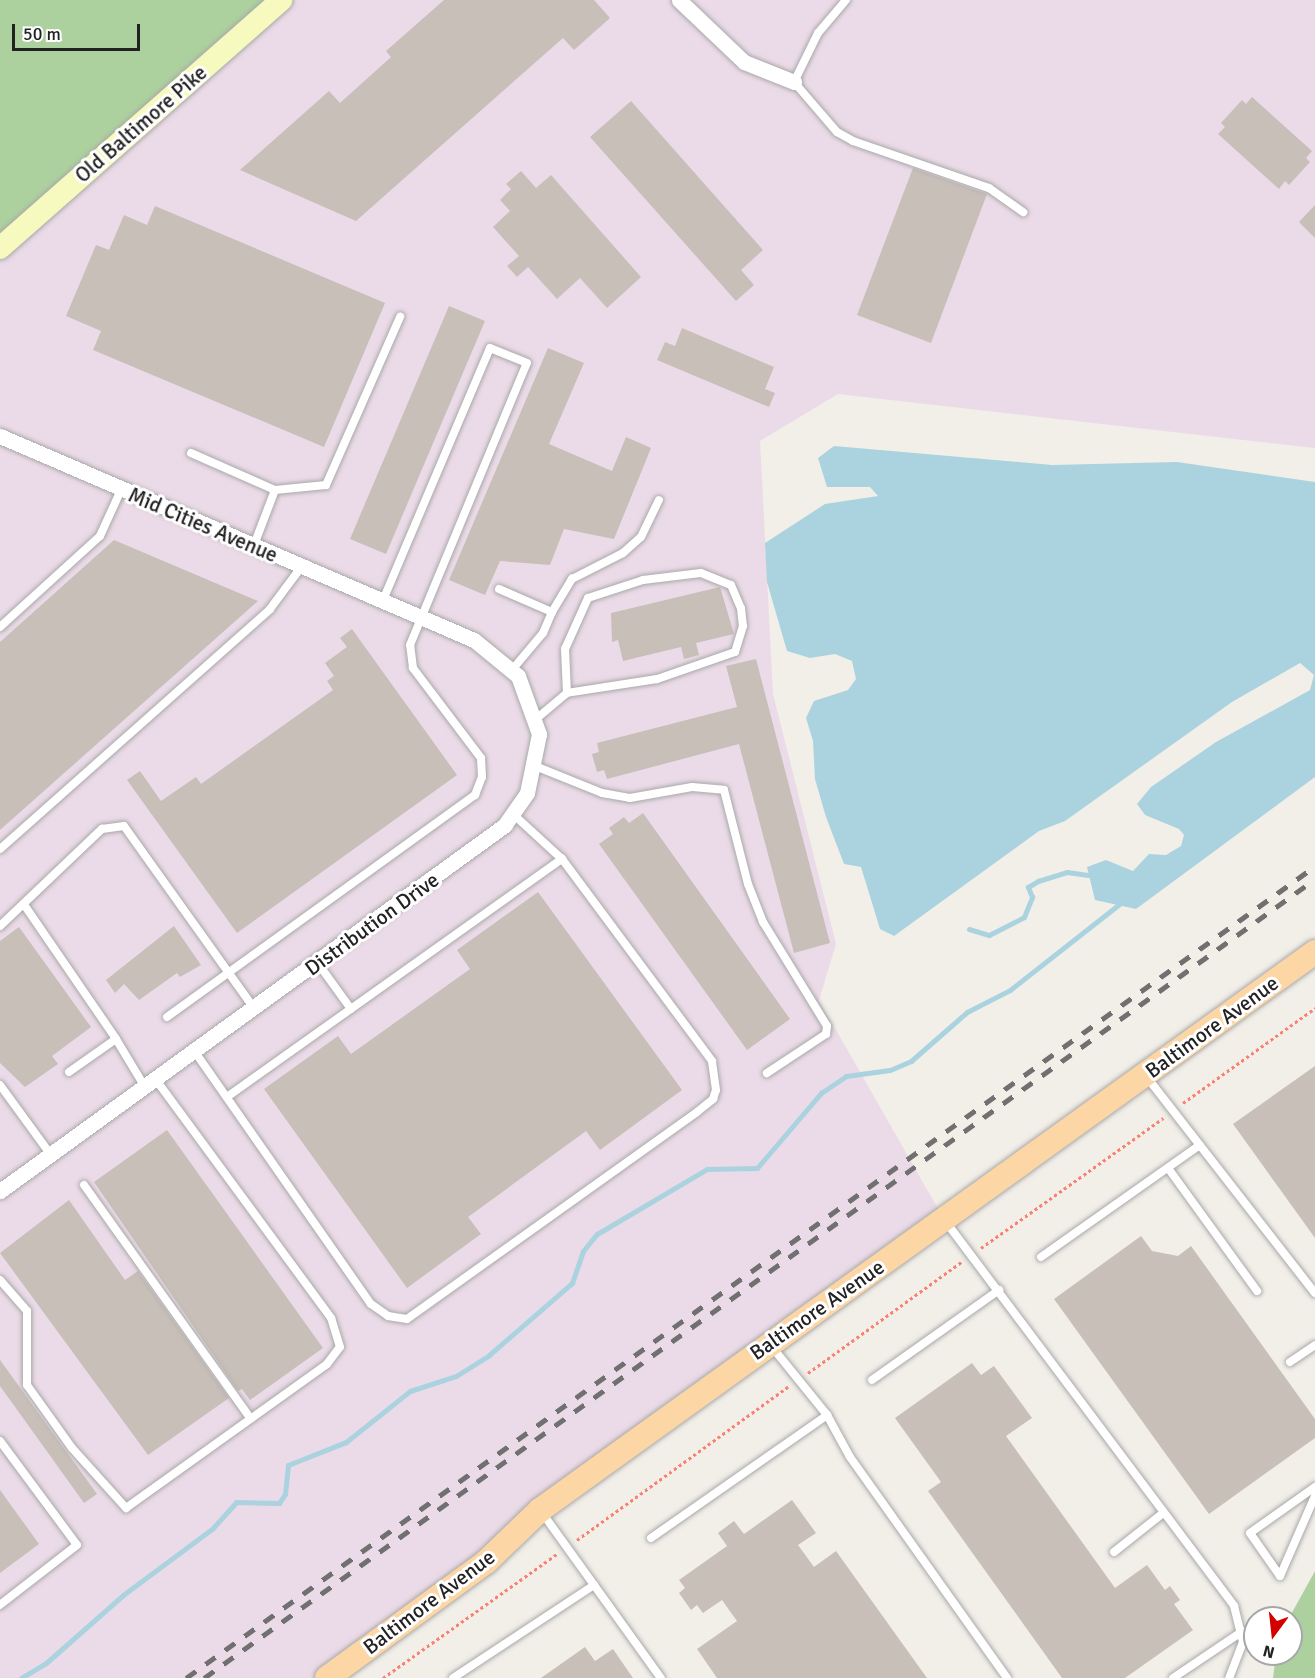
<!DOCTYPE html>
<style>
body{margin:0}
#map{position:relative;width:1315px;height:1678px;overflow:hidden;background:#f2efe9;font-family:Signika,sans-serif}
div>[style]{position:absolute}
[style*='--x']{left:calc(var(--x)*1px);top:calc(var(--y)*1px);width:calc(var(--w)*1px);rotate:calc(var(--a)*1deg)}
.industrial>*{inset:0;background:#ebdbe8}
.forest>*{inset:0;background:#add19e}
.water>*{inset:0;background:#aad3df}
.stream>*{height:5px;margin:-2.5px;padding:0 2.5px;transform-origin:2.5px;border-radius:2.5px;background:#aad3df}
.building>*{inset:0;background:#c7bfb8}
.path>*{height:3px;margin-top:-1.5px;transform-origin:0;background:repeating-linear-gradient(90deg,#fa8072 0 3px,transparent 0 6px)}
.roads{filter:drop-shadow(0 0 2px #a9a9a9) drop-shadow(0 0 2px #a9a9a9)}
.service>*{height:8px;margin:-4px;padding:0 4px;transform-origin:4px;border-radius:4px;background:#fff}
.minor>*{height:15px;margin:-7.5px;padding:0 7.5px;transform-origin:7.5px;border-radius:7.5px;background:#fff}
.secondary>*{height:22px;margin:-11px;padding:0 11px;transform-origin:11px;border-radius:11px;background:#f7fabf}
.primary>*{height:24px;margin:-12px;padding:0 12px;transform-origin:12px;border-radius:12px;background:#fcd6a4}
.rail>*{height:4.5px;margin-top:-2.25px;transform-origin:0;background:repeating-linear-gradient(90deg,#707070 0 12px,transparent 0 24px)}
span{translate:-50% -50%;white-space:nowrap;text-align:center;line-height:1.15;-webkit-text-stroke:6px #fff;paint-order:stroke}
.street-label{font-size:21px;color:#222}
.north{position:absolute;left:1243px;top:1606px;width:60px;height:60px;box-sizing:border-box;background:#fff;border:2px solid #a7a7a7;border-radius:50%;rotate:195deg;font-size:16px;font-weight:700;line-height:24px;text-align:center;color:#222}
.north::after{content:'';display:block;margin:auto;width:21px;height:27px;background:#d40000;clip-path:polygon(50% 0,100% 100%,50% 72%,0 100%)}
.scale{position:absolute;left:12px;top:24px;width:128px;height:27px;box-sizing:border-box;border:3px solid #222;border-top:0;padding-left:8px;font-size:18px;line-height:21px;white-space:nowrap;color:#222;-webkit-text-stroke:4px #fff;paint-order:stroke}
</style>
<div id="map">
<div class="industrial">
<div style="clip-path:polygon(277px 0,1315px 0,1315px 448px,838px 394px,760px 441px,773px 694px,836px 944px,819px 1000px,945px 1221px,319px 1678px,0 1678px,0 245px)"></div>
</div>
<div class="forest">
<div style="clip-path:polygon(0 0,278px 0,0 245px)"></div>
<div style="clip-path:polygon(1315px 1571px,1315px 1678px,1273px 1678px,1276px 1654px,1291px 1654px,1289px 1618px)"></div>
</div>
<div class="water">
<div style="clip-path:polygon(834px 446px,1052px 465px,1177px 462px,1315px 482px,1315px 777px,1136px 909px,1095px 900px,1087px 867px,1106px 860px,1133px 871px,1149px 854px,1166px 855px,1181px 846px,1184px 835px,1179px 829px,1145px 815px,1137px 804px,1151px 787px,1216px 742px,1310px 690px,1314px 675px,1300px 663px,1232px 702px,1065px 821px,1039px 831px,894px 936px,880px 929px,861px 867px,844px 864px,826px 817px,815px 779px,813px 741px,806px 718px,814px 701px,848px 690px,856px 679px,852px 661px,835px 654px,810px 658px,787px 651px,767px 582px,765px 543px,825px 504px,878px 496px,870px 487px,827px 487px,818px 458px)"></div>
</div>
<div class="stream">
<div style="--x:969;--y:929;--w:21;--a:17"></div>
<div style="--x:989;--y:935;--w:39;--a:-27"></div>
<div style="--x:1024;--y:917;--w:22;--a:-68"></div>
<div style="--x:1032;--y:897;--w:11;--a:-112"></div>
<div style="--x:1028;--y:887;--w:12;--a:-31"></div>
<div style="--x:1038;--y:881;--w:30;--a:-17"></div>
<div style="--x:1067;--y:872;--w:21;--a:8"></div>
<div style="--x:21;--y:1678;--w:29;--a:-31"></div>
<div style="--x:46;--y:1663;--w:103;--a:-41.4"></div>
<div style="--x:123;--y:1595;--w:111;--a:-36.6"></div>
<div style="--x:212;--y:1529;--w:36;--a:-48"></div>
<div style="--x:236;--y:1502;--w:43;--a:1.3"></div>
<div style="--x:279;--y:1503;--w:11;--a:-56"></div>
<div style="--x:285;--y:1494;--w:29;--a:-84"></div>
<div style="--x:288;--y:1465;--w:62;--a:-21.6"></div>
<div style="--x:346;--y:1442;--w:82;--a:-38.6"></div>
<div style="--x:410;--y:1391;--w:48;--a:-18.1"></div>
<div style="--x:456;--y:1376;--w:39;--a:-32"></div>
<div style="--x:489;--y:1355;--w:110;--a:-40.9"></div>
<div style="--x:572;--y:1283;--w:34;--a:-71"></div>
<div style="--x:583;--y:1251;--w:22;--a:-51"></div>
<div style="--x:597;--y:1234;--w:128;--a:-30.6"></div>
<div style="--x:707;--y:1169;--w:50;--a:-1.1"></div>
<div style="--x:757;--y:1168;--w:99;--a:-49.5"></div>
<div style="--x:821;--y:1093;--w:30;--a:-34"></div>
<div style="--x:846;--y:1076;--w:44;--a:-7.8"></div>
<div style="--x:890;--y:1070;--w:23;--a:-23"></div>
<div style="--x:911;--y:1061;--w:74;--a:-41.2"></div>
<div style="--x:967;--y:1012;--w:48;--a:-27.1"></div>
<div style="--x:1010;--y:990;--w:142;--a:-38.2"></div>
</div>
<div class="building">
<div style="clip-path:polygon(444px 0,594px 0,610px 18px,574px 50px,563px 38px,356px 221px,240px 170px,329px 91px,340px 103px,391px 57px,386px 51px)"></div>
<div style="clip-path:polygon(1252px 97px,1312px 151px,1306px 158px,1310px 162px,1289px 185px,1285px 181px,1279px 189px,1218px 134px,1225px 127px,1221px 123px,1242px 100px,1246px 104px)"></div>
<div style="clip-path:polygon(631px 101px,763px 250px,741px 270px,754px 285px,736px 301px,590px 137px)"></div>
<div style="clip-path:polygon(913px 168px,987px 194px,931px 343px,857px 315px)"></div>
<div style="clip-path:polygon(521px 171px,536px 188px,551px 175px,641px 277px,607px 308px,580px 278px,557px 299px,528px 267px,517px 277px,507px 266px,519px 256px,493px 227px,510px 211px,500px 200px,511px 189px,506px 184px)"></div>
<div style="clip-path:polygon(1315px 205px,1315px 238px,1299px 222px)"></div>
<div style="clip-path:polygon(155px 206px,385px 303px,324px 447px,93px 350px,101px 331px,66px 316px,96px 245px,109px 250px,124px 215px,147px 225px)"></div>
<div style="clip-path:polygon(449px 306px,485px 321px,386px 554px,350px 539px)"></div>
<div style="clip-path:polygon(682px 328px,774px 367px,765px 389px,775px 393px,769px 407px,657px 360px,665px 342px,675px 346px)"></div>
<div style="clip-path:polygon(548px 348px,584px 363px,549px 444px,612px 471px,626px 437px,651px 448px,614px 539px,564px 529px,550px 565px,500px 561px,485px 595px,449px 580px)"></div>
<div style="clip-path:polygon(114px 540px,258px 601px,0 830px,0 642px)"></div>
<div style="clip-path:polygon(720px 587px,734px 634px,696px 643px,699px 655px,684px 659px,681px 647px,623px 661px,618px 640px,612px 642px,611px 613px)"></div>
<div style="clip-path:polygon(352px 629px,457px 775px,237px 933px,127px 780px,140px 771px,161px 801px,196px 777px,201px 784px,333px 690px,327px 681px,334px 676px,325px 663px,347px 647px,340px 638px)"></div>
<div style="clip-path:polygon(756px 659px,830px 943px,794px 953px,739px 744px,607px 779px,604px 770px,597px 772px,592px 754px,599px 752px,597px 743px,737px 707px,726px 666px)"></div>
<div style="clip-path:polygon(643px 813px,790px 1019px,747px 1050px,599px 844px,613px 834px,609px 828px,624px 817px,629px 823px)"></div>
<div style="clip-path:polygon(538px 892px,682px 1090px,600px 1150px,586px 1131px,468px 1217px,481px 1234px,407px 1288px,264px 1089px,338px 1036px,351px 1054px,470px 969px,457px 950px)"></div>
<div style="clip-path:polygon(174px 926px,201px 965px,180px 977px,177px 973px,139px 1000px,124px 984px,115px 993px,106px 980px)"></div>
<div style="clip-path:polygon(19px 927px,91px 1027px,52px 1056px,58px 1064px,25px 1087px,0 1063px,0 941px)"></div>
<div style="clip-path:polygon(1315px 1066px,1315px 1238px,1233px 1124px)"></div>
<div style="clip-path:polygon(167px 1130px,323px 1348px,250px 1400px,242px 1389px,238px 1391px,94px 1182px)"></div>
<div style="clip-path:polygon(69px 1200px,125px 1280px,138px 1271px,229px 1398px,148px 1455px,0 1253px)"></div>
<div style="clip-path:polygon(1141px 1236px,1152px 1251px,1178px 1256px,1191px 1246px,1315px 1419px,1315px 1438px,1209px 1514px,1054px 1299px)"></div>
<div style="clip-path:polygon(0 1360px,97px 1494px,84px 1503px,0 1386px)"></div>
<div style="clip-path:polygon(972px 1363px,981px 1375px,994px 1366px,1032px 1418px,1006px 1436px,1115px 1588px,1147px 1565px,1165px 1590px,1170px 1586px,1180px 1600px,1174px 1604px,1193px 1630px,1125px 1678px,1062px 1678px,928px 1491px,941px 1482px,895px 1418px)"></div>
<div style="clip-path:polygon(0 1490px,39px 1544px,0 1573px)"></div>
<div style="clip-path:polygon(792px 1500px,816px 1533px,798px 1545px,814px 1567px,836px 1551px,927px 1678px,717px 1678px,697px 1649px,737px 1621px,722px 1600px,703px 1613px,697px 1605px,691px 1610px,679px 1593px,685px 1588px,679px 1580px,727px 1546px,718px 1533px,734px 1521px,744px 1534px)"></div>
<div style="clip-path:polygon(585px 1647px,595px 1661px,613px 1649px,633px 1678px,541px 1678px)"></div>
</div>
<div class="path">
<div style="--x:1183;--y:1103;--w:163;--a:-35.7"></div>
<div style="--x:981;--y:1248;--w:224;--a:-35.5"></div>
<div style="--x:808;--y:1373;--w:191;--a:-35.9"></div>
<div style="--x:577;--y:1540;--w:263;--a:-36"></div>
<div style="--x:383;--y:1678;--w:214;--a:-35.5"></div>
</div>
<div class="roads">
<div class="service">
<div style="--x:846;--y:0;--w:43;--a:130.3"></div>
<div style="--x:818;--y:33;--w:55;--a:116.1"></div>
<div style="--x:794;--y:82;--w:66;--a:49.3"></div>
<div style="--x:837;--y:132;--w:18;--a:29"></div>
<div style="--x:853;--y:141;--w:144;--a:19.1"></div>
<div style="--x:989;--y:188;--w:42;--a:35.2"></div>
<div style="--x:191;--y:453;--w:92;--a:23.8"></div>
<div style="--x:254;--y:545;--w:59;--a:-69.1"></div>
<div style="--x:275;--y:490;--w:51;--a:-5.6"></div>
<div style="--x:326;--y:485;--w:184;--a:-66.2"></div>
<div style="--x:701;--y:573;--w:32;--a:22"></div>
<div style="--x:731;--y:585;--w:25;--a:67"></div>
<div style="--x:741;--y:608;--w:18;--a:84"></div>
<div style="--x:743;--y:626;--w:27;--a:107"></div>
<div style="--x:735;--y:652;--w:83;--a:160.9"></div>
<div style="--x:657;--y:679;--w:91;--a:171.2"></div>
<div style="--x:567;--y:693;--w:44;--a:-92.6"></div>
<div style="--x:565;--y:649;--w:56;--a:-65.7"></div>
<div style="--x:588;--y:598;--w:58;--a:-18.1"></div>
<div style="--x:643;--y:580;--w:58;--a:-6.9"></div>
<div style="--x:499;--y:589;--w:58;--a:23.5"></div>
<div style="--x:552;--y:612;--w:23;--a:113"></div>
<div style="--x:543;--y:633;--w:48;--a:130"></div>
<div style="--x:552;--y:612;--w:39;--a:-59"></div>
<div style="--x:572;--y:579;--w:57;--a:-27"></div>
<div style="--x:623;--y:553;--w:24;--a:-42"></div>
<div style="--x:641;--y:537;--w:41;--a:-64.1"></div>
<div style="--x:0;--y:627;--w:135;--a:-42.3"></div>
<div style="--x:100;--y:536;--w:51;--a:-65.5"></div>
<div style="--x:536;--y:719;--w:40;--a:-40"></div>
<div style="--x:535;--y:766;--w:72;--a:21.9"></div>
<div style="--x:602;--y:793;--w:28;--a:10"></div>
<div style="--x:630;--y:798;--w:63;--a:-10.1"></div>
<div style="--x:692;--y:787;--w:32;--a:5"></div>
<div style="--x:724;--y:790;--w:97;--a:75.7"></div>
<div style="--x:748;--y:884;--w:41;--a:68.5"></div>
<div style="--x:763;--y:922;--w:122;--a:58.4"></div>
<div style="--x:827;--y:1026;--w:8;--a:97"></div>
<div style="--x:826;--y:1034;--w:71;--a:146.5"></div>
<div style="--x:0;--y:849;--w:361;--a:-41.6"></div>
<div style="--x:270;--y:609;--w:54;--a:-53.3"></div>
<div style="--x:25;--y:906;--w:161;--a:55.6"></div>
<div style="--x:0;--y:926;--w:141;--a:-43.6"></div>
<div style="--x:102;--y:829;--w:22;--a:-8"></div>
<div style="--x:124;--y:826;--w:224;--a:54.5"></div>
<div style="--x:317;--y:962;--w:58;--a:54.1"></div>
<div style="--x:167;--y:1017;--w:380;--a:-35.8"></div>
<div style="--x:475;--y:795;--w:19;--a:-69"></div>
<div style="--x:482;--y:777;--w:19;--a:-93"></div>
<div style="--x:481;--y:758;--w:113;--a:-127.1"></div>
<div style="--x:413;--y:668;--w:23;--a:-97"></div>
<div style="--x:410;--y:645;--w:305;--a:-67.5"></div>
<div style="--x:527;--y:363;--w:40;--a:-158"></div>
<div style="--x:490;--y:348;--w:274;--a:113"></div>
<div style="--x:195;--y:1052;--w:307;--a:55.1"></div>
<div style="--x:371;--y:1304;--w:21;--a:35"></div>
<div style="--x:388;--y:1316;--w:19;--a:9"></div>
<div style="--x:407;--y:1319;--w:356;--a:-35.5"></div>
<div style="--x:697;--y:1112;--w:21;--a:-39"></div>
<div style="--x:713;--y:1099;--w:9;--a:-72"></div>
<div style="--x:716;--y:1090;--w:29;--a:-98"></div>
<div style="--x:712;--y:1061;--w:252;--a:-126.6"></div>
<div style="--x:562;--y:859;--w:65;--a:-137.5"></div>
<div style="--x:69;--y:1072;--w:57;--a:-35.1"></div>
<div style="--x:116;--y:1039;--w:56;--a:58.9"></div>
<div style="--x:1146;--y:1076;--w:275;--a:52.1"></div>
<div style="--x:0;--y:1085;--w:87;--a:53.9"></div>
<div style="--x:227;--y:1097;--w:411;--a:-35.4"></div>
<div style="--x:1168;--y:1168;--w:152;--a:54.1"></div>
<div style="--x:84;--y:1185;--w:287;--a:54.5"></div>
<div style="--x:946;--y:1222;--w:480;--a:53.1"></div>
<div style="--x:1234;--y:1606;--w:37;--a:76"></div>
<div style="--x:1243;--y:1642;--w:39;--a:111"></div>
<div style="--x:1041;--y:1257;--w:194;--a:-35.2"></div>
<div style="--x:0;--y:1280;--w:41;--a:48.9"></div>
<div style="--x:27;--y:1311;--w:74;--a:90"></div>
<div style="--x:27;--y:1385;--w:77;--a:54.5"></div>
<div style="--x:72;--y:1448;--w:81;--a:48"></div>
<div style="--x:126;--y:1508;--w:247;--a:-35.6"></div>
<div style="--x:327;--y:1364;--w:21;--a:-53"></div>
<div style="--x:340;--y:1347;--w:30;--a:-107"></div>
<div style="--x:331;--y:1318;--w:295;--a:-126.3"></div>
<div style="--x:772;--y:1347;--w:87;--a:51"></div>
<div style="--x:827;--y:1415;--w:48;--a:61.3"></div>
<div style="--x:850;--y:1457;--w:271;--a:54.6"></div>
<div style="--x:1290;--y:1362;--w:30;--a:-34"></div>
<div style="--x:872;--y:1380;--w:156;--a:-35.3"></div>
<div style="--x:0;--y:1441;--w:129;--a:53.5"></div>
<div style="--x:77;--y:1545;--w:98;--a:142.1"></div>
<div style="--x:543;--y:1514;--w:202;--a:54.3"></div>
<div style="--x:651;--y:1538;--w:215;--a:-34.9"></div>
<div style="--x:1114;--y:1552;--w:63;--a:-38.5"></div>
<div style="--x:1280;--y:1576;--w:52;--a:-124.9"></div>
<div style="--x:1250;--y:1533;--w:80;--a:-35.3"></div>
<div style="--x:1280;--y:1576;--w:87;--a:-66.4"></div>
<div style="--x:453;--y:1678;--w:169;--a:-33.4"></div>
<div style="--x:1173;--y:1678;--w:84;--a:-33.9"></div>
</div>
<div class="minor">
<div style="--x:679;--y:0;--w:90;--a:43.6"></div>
<div style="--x:744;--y:62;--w:54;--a:21.8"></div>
<div style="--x:0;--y:436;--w:516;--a:23.29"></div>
<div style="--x:474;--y:640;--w:57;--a:39.3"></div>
<div style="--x:518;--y:676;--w:62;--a:70.1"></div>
<div style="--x:539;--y:734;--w:60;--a:101.5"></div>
<div style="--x:527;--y:793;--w:39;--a:125"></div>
<div style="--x:505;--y:825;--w:624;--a:144.07"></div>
</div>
<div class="secondary">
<div style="--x:0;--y:248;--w:375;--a:-41.4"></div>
</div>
<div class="primary">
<div style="--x:327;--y:1678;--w:197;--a:-36.1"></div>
<div style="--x:486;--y:1562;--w:75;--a:-43.9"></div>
<div style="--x:540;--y:1510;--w:955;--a:-35.75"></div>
</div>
</div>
<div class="rail">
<div style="--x:186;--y:1678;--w:1391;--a:-35.72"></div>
<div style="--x:204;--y:1678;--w:1368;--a:-35.72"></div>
</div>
<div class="street-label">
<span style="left:141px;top:124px;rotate:-41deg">Old Baltimore Pike</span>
<span style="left:203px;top:525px;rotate:23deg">Mid Cities Avenue</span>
<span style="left:372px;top:924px;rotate:-36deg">Distribution Drive</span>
<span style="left:1212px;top:1027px;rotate:-36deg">Baltimore Avenue</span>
<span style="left:817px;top:1310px;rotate:-35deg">Baltimore Avenue</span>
<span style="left:429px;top:1602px;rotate:-37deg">Baltimore Avenue</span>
</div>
<div class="north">N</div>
<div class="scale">50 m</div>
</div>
